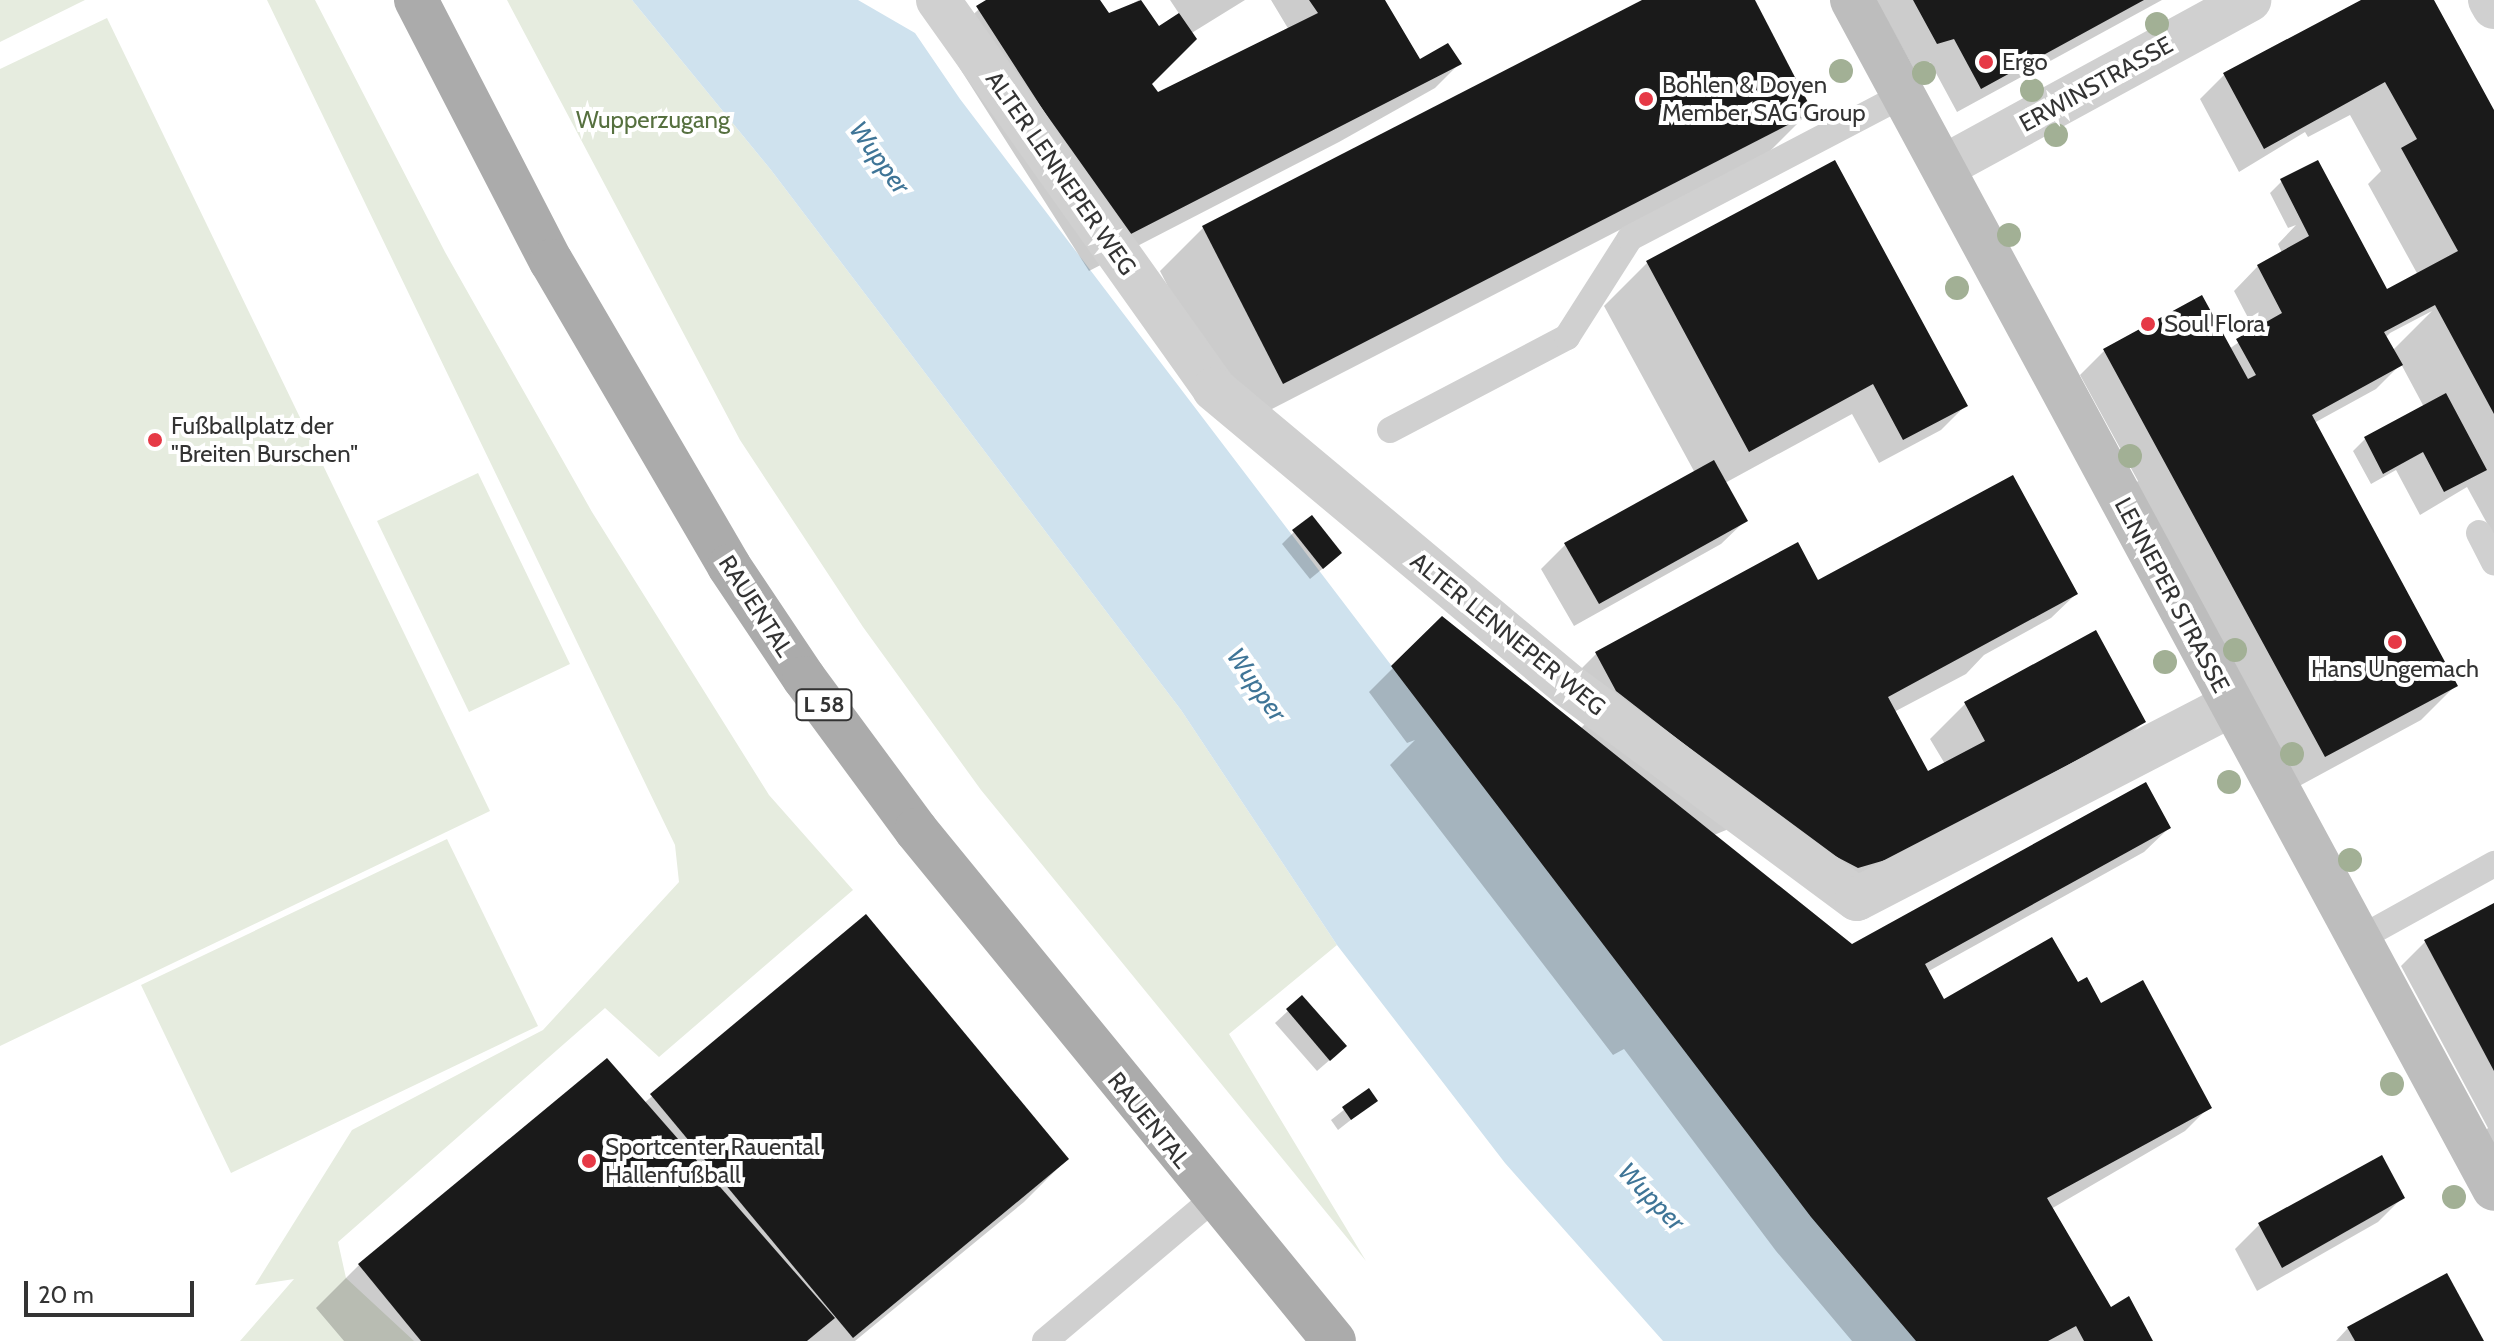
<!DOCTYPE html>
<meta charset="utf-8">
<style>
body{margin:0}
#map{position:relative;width:2494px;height:1341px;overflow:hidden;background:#fff;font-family:Cabin,sans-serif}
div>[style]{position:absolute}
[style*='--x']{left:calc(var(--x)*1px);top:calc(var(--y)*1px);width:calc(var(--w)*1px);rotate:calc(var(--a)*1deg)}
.green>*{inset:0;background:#e6ecdf}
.water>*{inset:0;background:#cfe2ee}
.shadow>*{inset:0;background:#0003}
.building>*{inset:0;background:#1a1a1a}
.lane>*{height:26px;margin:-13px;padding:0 13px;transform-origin:13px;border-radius:13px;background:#d0d0d0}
.street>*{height:44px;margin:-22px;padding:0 22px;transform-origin:22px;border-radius:22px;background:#d0d0d0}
.secondary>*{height:44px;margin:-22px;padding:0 22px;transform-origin:22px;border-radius:22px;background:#bdbdbd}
.primary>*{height:44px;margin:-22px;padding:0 22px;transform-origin:22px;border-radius:22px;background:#ababab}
.trees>*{width:24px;height:24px;margin:-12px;border-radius:50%;background:#a2b095}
.dots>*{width:22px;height:22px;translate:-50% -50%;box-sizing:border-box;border:4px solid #fff;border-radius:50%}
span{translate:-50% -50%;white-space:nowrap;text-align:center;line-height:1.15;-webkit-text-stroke:8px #fff;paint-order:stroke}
.shield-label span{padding:2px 6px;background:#fff;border:2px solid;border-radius:6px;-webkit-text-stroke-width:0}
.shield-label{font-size:22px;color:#333;font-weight:700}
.poi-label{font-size:24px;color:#333}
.left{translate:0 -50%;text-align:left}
.street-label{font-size:24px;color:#333}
.park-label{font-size:24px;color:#56703f}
.water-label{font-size:26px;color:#3f7597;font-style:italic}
.scale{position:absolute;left:24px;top:1281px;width:170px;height:36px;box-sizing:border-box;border:4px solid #333;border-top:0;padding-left:10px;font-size:24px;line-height:28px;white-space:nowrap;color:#333;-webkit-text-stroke:6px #fff;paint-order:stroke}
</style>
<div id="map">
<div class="green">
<div style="clip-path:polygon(0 0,85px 0,0 42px)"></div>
<div style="clip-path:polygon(267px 0,315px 0,445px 252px,592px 512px,769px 795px,853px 890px,659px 1057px,605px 1008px,338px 1242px,346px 1278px,414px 1341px,240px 1341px,294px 1279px,255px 1285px,352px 1130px,543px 1030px,679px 882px,675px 845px)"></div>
<div style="clip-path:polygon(507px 0,632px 0,771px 170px,1181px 710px,1337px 945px,1229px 1034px,1366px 1261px,981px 790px,863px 627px,740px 440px)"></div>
<div style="clip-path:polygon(107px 18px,490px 811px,0 1046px,0 69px)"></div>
<div style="clip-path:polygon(478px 473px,570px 664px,469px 712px,377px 521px)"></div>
<div style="clip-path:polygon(447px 839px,538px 1026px,231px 1173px,141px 985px)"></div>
</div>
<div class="water">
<div style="clip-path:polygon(632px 0,858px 0,915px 33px,960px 99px,1656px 1013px,1830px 1240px,1917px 1341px,1663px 1341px,1505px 1163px,1337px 945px,1181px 710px,771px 170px)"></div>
</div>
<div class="shadow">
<div style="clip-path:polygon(989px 0,1100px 0,1110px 15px,1139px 0,1158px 28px,1180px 15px,1170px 0,1245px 0,1190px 34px,1150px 83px,1157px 94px,1289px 30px,1271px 0,1378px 0,1419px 62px,1459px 64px,1435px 88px,1339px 142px,1089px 271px,943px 42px)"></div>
<div style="clip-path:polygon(1647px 0,1753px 0,1810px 111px,1767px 154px,1239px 426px,1160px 271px,1203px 228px)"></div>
<div style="clip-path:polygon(1876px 0,2162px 0,1957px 112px,1930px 62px,1913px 67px)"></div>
<div style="clip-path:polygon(evenodd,2366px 0,2432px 0,2494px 114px,2494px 536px,2467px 487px,2420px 515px,2396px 470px,2371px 484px,2353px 451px,2365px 439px,2424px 407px,2401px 364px,2376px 389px,2314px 423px,2455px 686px,2421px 720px,2290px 791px,2128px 491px,2138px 481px,2080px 375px,2105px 350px,2229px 349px,2255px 331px,2234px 291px,2258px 266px,2282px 253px,2278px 244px,2296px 225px,2288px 228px,2270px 193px,2282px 181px,2387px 292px,2418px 275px,2368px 184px,2381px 171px,2350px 115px,2308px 137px,2305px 132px,2239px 172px,2200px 99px,2224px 75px,2366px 0,2432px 311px,2392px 351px,2385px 338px,2390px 333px,2432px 311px)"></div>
<div style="clip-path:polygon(1647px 263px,1965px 406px,1941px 430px,1879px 463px,1852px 414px,1725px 483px,1746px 520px,1721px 544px,1574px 626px,1541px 569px,1566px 544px,1695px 473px,1604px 306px)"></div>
<div style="clip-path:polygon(1294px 532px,1327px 565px,1310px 579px,1282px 544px)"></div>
<div style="clip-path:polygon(1809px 587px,2076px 594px,2051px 618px,1984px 655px,1966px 674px,1894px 712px,1927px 774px,1945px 764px,1930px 739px,1965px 704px,2095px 633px,2144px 721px,2109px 756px,1833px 891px,1736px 826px,1714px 835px,1851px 946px,2169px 828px,2144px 852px,1927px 972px,1935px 1005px,2075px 982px,2209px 1107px,2185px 1131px,2051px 1209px,2110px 1309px,2151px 1341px,1852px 1341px,1776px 1251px,1624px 1049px,1613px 1055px,1390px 765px,1415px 740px,1407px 743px,1369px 692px,1442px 619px,1581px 728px,1593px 716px,1572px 678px,1596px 654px)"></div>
<div style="clip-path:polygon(2494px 906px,2494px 1170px,2477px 1139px,2488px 1128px,2401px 966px,2425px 942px)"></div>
<div style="clip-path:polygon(866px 916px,1067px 1159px,1024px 1202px,855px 1341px,344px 1341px,316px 1308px,359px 1265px,643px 1104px)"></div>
<div style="clip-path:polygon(1302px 998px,1332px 1058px,1317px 1071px,1275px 1023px)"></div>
<div style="clip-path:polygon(1368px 1091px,1375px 1101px,1338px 1130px,1331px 1120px)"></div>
<div style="clip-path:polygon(2381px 1158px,2402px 1198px,2378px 1222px,2257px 1291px,2235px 1249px,2259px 1225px)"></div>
<div style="clip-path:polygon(2348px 1328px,2482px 1341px,2336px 1341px)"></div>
</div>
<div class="building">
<div style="clip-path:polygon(986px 0,1100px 0,1109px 13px,1141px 0,1159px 26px,1179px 13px,1197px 39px,1152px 84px,1158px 92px,1318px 13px,1309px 0,1385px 0,1420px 59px,1448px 43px,1462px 64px,1125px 237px,976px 6px)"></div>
<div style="clip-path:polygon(1642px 0,1755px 0,1813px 112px,1283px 384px,1202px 226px)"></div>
<div style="clip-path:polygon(1913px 0,2144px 0,1981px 89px,1954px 39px,1937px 44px)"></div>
<div style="clip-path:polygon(2361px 0,2434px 0,2494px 110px,2494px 414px,2435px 305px,2384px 332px,2403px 365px,2312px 415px,2458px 686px,2325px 757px,2103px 349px,2202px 295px,2248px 379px,2256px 375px,2236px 339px,2282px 313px,2257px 265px,2309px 236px,2280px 179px,2318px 160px,2387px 289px,2458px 251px,2401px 148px,2417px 139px,2385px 82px,2264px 149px,2223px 73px)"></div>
<div style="clip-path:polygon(1835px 160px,1968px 406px,1903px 440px,1873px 384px,1749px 452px,1646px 261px)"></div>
<div style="clip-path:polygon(2446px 393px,2487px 470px,2444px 492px,2423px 452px,2383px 474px,2364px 437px)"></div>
<div style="clip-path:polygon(1714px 460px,1748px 521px,1599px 604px,1564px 543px)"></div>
<div style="clip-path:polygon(2013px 475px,2078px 594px,1888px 697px,1928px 771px,1985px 741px,1964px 702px,2096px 630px,2146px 722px,1906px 854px,1858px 868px,1814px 845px,1616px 691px,1595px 652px,1798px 542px,1818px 580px)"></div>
<div style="clip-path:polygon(1312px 515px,1342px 553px,1323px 569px,1292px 530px)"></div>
<div style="clip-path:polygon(1442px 616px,1852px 944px,2146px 782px,2171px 828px,1925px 964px,1944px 999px,2052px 937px,2078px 982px,2087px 977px,2101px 1003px,2143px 980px,2212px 1108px,2047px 1198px,2111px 1307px,2129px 1296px,2153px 1341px,2084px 1341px,2076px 1326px,2048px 1341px,1916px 1341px,1811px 1217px,1391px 666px)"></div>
<div style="clip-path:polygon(2494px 903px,2494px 1071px,2424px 940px)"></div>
<div style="clip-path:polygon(866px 914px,1069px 1159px,853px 1338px,650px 1094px)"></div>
<div style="clip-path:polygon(1302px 995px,1347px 1046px,1330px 1061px,1286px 1009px)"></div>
<div style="clip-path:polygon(607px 1058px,835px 1318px,807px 1341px,421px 1341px,358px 1264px)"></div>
<div style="clip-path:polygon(1369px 1088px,1378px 1101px,1351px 1120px,1342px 1107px)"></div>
<div style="clip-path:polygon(2382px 1155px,2405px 1198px,2282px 1268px,2258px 1223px)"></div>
<div style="clip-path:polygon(2447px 1273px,2484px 1341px,2355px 1341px,2347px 1327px)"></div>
</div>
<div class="lane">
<div style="--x:1390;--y:430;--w:200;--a:-27.7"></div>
<div style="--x:1567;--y:337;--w:117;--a:-57.5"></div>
<div style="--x:1630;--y:238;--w:309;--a:-27.6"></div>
<div style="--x:2479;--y:533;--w:33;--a:63"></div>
<div style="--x:2357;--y:940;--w:157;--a:-29"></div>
<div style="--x:1045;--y:1341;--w:220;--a:-40.2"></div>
</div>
<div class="street">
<div style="--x:938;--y:0;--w:477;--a:54.6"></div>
<div style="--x:1214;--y:389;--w:463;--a:39.9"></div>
<div style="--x:1569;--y:686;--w:358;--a:36.5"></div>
<div style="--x:1857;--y:899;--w:421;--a:-27.4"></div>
<div style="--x:2490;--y:0;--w:8;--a:60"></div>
<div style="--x:1943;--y:167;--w:349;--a:-28.6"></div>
</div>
<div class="secondary">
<div style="--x:1852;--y:0;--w:1351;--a:61.63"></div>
</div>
<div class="primary">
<div style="--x:416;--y:0;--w:294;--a:62.7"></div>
<div style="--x:551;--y:261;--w:353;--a:59.7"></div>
<div style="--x:729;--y:566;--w:135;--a:56.2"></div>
<div style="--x:804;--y:678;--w:189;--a:53.6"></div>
<div style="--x:916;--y:830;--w:660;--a:50.72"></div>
</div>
<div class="trees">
<div style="left:2157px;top:24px"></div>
<div style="left:1841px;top:71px"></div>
<div style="left:1924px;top:73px"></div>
<div style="left:2032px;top:90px"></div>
<div style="left:2056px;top:135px"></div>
<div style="left:2009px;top:235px"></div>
<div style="left:1957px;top:288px"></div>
<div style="left:2130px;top:456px"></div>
<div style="left:2235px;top:650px"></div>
<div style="left:2165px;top:662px"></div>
<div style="left:2292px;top:754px"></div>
<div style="left:2229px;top:782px"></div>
<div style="left:2350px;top:860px"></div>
<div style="left:2392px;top:1084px"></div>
<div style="left:2454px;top:1197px"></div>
</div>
<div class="dots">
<div style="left:1986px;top:62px;background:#e63946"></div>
<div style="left:1646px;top:99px;background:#e63946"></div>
<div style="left:2148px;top:324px;background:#e63946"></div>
<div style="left:155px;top:440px;background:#e63946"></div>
<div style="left:2395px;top:642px;background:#e63946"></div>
<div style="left:589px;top:1161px;background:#e63946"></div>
</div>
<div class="shield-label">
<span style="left:824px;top:705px">L 58</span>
</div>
<div class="poi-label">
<span class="left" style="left:2002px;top:62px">Ergo</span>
<span class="left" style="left:1662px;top:99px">Bohlen &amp; Doyen<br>Member SAG Group</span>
<span class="left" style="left:2164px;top:324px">Soul Flora</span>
<span class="left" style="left:171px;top:440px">Fußballplatz der<br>"Breiten Burschen"</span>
<span style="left:2395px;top:669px">Hans Ungemach</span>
<span class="left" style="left:605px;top:1161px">Sportcenter Rauental<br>Hallenfußball</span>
</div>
<div class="street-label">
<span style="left:2096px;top:84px;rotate:-29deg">ERWINSTRASSE</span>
<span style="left:1061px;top:173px;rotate:55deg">ALTER LENNEPER WEG</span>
<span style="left:2172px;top:595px;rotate:62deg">LENNEPER STRASSE</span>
<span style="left:756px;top:606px;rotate:57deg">RAUENTAL</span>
<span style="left:1508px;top:634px;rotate:39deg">ALTER LENNEPER WEG</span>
<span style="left:1149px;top:1120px;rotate:51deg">RAUENTAL</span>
</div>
<div class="park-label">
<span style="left:653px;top:120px">Wupperzugang</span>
</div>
<div class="water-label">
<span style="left:879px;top:158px;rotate:54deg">Wupper</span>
<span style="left:1256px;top:685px;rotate:55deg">Wupper</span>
<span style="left:1651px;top:1197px;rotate:46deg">Wupper</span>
</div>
<div class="scale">20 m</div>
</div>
